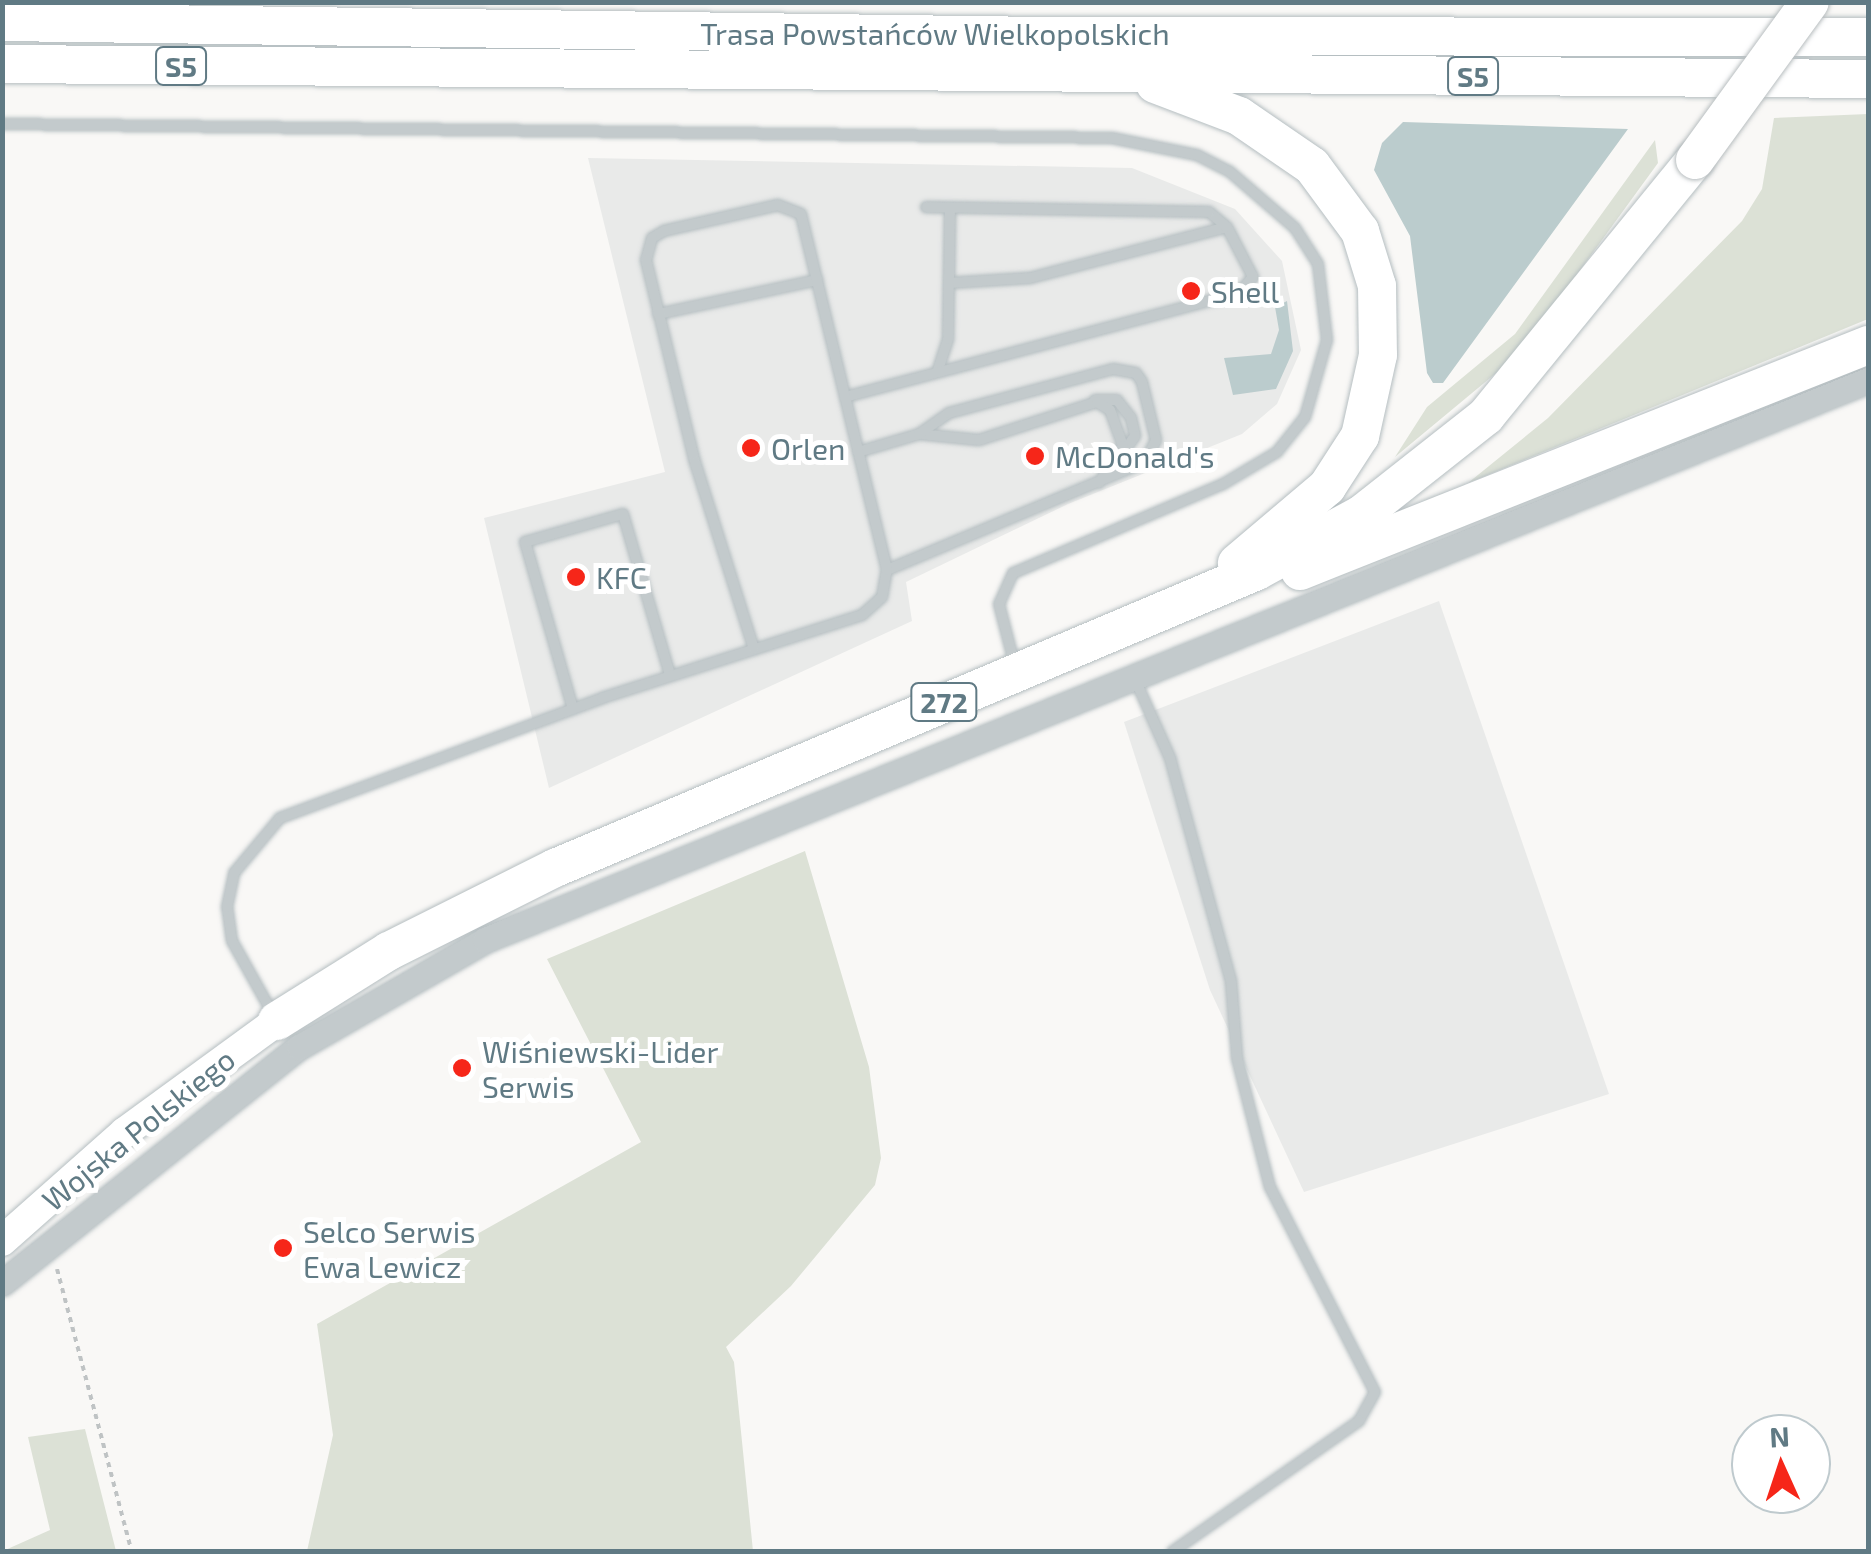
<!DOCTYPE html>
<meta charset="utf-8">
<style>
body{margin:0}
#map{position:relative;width:1871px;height:1554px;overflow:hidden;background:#f9f8f6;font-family:"Exo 2",sans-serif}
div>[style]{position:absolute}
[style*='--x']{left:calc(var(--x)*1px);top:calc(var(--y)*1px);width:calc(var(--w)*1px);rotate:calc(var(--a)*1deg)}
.built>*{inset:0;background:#e9eae9}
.green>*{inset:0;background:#dce1d6}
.water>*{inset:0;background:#bbcccd}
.path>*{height:4px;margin-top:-2px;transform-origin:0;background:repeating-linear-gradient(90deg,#bfc3c4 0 5px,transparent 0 10px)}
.roads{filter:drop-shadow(0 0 2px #b5bec1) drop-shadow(0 0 2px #b5bec1)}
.service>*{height:10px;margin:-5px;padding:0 5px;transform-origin:5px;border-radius:5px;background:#c3cacc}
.tertiary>*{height:25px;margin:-12.5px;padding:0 12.5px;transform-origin:12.5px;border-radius:12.5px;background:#c3cacc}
.secondary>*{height:30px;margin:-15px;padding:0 15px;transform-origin:15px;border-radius:15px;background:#fff}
.motorway>*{height:38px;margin:-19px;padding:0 19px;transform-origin:19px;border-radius:19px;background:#fff}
.bridges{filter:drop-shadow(0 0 2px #b8bec0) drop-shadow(0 0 2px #b8bec0)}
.motorway-bridge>*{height:38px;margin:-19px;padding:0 19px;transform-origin:19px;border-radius:19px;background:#fff}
.dots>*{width:28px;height:28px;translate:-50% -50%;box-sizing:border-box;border:5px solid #fff;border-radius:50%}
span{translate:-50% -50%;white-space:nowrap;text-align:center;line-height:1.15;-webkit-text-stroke:10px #fff;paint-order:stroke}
.shield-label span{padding:2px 8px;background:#fff;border:2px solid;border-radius:8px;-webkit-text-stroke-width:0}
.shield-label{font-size:28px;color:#607a84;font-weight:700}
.street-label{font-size:30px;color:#607a84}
.poi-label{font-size:30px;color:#607a84}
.left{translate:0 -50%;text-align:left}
.frame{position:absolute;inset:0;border:5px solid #607a84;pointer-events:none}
.north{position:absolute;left:1731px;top:1414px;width:100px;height:100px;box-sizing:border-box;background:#fff;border:2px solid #bfcace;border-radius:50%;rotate:357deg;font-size:28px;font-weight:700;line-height:40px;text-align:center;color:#607a84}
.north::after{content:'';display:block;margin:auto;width:35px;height:45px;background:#f62619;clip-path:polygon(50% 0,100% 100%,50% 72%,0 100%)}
</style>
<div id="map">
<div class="built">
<div style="clip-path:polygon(588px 158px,1132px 168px,1235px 209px,1282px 261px,1301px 350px,1277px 404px,1242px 434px,1068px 504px,906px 582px,912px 621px,549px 788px,484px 518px,665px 472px)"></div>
<div style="clip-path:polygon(1439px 601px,1609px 1094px,1304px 1192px,1210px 990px,1124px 722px)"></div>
</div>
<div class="green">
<div style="clip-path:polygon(1868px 114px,1868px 319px,1468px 483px,1548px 418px,1742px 221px,1762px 189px,1774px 118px)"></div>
<div style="clip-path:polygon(1655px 140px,1658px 163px,1519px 354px,1395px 457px,1427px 407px,1515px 334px)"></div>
<div style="clip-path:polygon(805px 851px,869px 1067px,881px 1158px,875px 1185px,791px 1286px,726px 1347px,734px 1362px,753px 1551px,307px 1551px,333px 1435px,317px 1324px,641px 1142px,547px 959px)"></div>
<div style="clip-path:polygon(85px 1429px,116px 1551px,3px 1551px,50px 1530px,28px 1437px)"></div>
</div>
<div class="water">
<div style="clip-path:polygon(1403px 122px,1628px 129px,1443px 383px,1433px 383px,1427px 373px,1410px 236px,1374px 170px,1382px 143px)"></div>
<div style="clip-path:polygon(1287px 301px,1293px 351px,1276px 389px,1233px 395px,1224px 358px,1271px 354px,1279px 330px,1275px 307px)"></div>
</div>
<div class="path">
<div style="--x:57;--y:1269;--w:293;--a:75.2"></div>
</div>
<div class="roads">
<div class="service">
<div style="--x:2;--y:124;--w:1110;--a:0.72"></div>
<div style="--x:1112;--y:138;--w:87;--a:11.3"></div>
<div style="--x:1197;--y:155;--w:36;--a:27"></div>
<div style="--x:1229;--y:171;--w:87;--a:40.8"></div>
<div style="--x:1295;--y:228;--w:43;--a:57.4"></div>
<div style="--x:1318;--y:264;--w:77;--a:83.2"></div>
<div style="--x:1327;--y:340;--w:80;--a:105.9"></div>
<div style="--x:1305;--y:417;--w:45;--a:128.7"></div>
<div style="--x:1277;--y:452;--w:63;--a:149.3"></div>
<div style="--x:1223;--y:484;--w:228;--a:157"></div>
<div style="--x:1013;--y:573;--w:34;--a:114"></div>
<div style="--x:999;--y:604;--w:64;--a:75.5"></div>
<div style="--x:949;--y:283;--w:81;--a:-3.5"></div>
<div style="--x:1030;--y:278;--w:203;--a:-14.5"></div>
<div style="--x:658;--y:314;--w:163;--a:-12.1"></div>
<div style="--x:938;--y:370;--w:33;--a:-72"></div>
<div style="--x:948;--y:339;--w:131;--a:-89.1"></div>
<div style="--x:845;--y:397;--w:407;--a:-14.8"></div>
<div style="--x:1239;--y:293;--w:21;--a:-49"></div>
<div style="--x:1253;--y:277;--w:56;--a:-117.5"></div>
<div style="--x:1227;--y:227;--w:23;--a:-140"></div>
<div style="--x:1209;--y:212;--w:283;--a:-179"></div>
<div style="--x:1095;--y:400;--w:22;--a:0"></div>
<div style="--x:1117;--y:400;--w:23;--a:52"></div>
<div style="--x:1131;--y:418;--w:18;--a:77"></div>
<div style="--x:1135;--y:436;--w:24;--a:126"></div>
<div style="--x:919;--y:434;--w:60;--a:5.7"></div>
<div style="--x:979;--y:440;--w:124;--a:-17.9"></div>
<div style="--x:1097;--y:402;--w:15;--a:32"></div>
<div style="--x:1110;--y:410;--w:38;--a:70"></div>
<div style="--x:1123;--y:446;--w:44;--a:123"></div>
<div style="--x:858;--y:452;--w:64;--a:-16.4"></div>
<div style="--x:919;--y:434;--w:37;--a:-35"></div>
<div style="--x:949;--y:413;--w:170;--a:-15"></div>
<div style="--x:1113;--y:369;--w:23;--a:10"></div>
<div style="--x:1136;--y:373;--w:11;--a:56"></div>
<div style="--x:1142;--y:382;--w:60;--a:76.4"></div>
<div style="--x:1156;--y:440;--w:25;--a:117"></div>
<div style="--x:1145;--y:462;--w:280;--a:157.3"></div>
<div style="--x:1134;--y:677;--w:89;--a:66"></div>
<div style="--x:1170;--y:758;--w:231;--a:74.7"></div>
<div style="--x:1231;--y:981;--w:77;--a:85.5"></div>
<div style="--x:1237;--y:1058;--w:133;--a:75.7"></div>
<div style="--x:1270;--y:1187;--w:230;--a:62.9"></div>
<div style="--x:1375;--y:1392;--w:33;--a:119"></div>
<div style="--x:1359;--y:1421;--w:228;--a:145"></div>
<div style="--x:573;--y:709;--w:174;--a:-106"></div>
<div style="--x:525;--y:542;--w:102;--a:-15.9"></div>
<div style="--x:623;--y:514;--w:168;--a:73.7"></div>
<div style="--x:274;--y:1016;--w:86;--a:-119.2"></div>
<div style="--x:232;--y:941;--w:34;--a:-98"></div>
<div style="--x:227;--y:907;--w:35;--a:-78"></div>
<div style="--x:234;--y:873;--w:72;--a:-50.1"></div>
<div style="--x:280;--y:818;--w:344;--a:-20.4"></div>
<div style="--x:602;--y:698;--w:273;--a:-17.7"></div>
<div style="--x:862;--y:615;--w:27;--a:-42"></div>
<div style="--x:882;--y:597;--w:27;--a:-80"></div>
<div style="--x:887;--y:570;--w:366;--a:-103.6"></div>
<div style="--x:801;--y:214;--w:25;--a:-159"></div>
<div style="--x:778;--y:205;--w:117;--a:167.2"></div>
<div style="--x:664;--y:231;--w:14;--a:150"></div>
<div style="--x:652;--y:238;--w:23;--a:105"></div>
<div style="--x:646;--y:260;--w:208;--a:76.4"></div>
<div style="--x:695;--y:462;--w:196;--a:72.5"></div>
</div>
<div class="tertiary">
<div style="--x:2;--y:1283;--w:379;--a:-38.5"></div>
<div style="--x:299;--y:1047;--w:215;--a:-29.9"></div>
<div style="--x:485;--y:940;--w:1492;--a:-22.04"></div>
</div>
<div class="secondary">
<div style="--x:2;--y:1241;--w:164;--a:-41.5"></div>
<div style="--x:125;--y:1132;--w:188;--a:-36.1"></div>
</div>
<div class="motorway">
<div style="--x:2;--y:22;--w:1037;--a:0.77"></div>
<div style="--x:1039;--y:36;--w:829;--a:0.07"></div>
<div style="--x:2;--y:64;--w:1866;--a:0.46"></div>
<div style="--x:1155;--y:84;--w:90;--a:20.9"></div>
<div style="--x:1239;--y:116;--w:88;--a:34.4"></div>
<div style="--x:1312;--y:166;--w:81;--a:53.6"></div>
<div style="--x:1360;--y:231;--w:58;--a:72.8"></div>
<div style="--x:1377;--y:286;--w:69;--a:89.2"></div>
<div style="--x:1378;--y:355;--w:83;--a:102.5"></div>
<div style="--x:1360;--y:436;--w:61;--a:122.9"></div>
<div style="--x:1327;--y:487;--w:118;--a:139.8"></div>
<div style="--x:1300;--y:571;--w:611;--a:-21.7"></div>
<div style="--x:277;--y:1021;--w:132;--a:-32"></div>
<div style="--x:389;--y:951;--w:186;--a:-26.6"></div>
<div style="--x:555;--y:868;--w:762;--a:-22.93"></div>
<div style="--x:1257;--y:571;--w:119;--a:-28.5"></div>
<div style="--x:1362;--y:514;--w:158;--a:-38.3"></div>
<div style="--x:1486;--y:416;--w:330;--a:-50.8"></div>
</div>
</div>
<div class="bridges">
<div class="motorway-bridge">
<div style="--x:1695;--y:160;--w:195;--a:-54"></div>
</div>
</div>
<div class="dots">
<div style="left:1191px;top:291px;background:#f62619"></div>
<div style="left:751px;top:448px;background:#f62619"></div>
<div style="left:1035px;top:456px;background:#f62619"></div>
<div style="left:576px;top:577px;background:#f62619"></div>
<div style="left:462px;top:1068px;background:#f62619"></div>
<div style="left:283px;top:1248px;background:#f62619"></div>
</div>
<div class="shield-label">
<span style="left:181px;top:66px">S5</span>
<span style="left:1473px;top:76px">S5</span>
<span style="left:944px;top:702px">272</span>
</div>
<div class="street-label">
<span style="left:935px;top:33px">Trasa Powstańców Wielkopolskich</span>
<span style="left:138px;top:1129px;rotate:-39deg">Wojska Polskiego</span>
</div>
<div class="poi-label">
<span class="left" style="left:1211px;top:291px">Shell</span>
<span class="left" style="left:771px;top:448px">Orlen</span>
<span class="left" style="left:1055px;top:456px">McDonald's</span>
<span class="left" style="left:596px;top:577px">KFC</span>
<span class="left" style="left:482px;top:1068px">Wiśniewski-Lider<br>Serwis</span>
<span class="left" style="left:303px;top:1248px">Selco Serwis<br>Ewa Lewicz</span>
</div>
<div class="frame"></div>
<div class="north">N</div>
</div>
